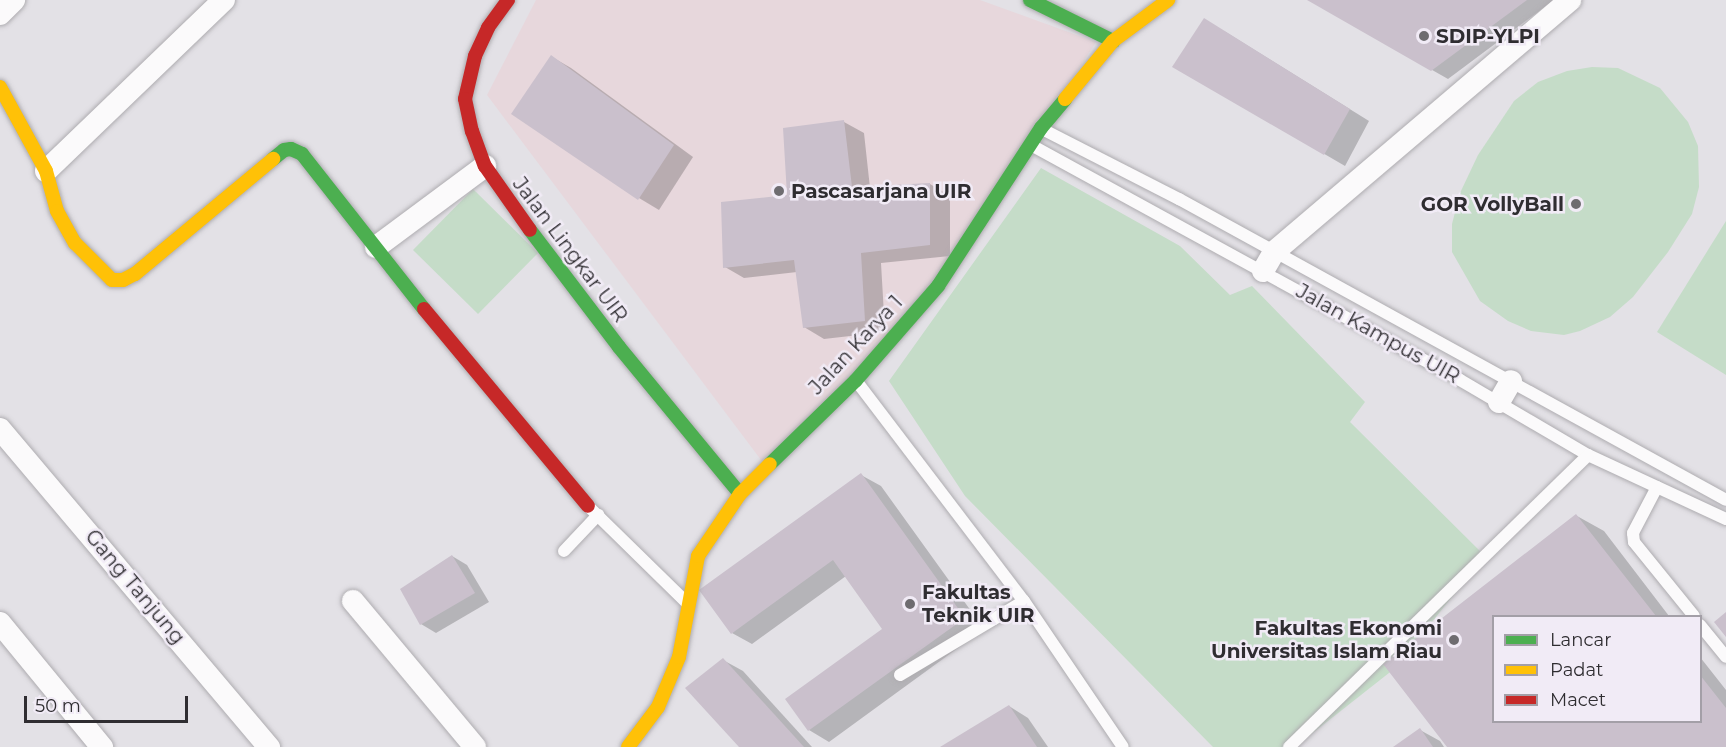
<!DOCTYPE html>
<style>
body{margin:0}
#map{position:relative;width:1726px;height:747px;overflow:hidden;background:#e3e1e6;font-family:Montserrat,sans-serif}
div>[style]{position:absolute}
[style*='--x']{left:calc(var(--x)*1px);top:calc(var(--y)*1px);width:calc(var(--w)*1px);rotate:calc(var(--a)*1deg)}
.education>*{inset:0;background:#e7d7dc}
.green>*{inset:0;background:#c5dcc8}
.shadow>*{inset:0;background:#0003}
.building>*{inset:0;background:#cac0cc}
.roads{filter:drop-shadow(0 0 2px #aeacb0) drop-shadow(0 0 2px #aeacb0)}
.lane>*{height:12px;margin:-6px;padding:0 6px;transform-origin:6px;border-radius:6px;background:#fbfafb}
.street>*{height:22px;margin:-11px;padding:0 11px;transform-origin:11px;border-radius:11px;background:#fbfafb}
.fast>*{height:14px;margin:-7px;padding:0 7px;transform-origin:7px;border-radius:7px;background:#4caf50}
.slow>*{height:14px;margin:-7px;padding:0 7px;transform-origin:7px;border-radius:7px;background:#ffc107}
.jam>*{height:14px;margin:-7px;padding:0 7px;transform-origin:7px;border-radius:7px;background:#c62828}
.dots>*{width:16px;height:16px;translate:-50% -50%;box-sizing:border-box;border:3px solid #f1ebf6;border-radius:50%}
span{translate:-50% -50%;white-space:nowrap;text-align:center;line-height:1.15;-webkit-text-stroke:5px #f1ebf6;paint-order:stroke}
.poi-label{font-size:20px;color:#2f2d31;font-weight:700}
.left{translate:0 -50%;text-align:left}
.right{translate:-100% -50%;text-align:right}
.street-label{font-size:20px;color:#2f2d31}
.legend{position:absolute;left:1492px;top:615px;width:210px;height:108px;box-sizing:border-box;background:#f1ebf6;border:2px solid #a39fa7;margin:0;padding:8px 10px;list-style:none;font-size:18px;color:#2f2d31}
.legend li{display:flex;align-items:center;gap:12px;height:30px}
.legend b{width:30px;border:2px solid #a39fa7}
.scale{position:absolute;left:24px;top:696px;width:164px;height:27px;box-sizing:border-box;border:3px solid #2f2d31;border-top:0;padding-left:8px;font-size:18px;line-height:21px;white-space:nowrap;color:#2f2d31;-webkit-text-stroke:4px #f1ebf6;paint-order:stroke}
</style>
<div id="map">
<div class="education">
<div style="clip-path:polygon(536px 0,980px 0,1096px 42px,938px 286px,764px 464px,487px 95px)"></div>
</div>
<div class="green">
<div style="clip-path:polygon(1592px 67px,1618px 68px,1660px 88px,1688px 122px,1698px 146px,1699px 187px,1692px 214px,1668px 252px,1633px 297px,1610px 317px,1580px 331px,1564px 335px,1531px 331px,1508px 321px,1480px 301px,1452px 252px,1452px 224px,1460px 193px,1478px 155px,1514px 101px,1538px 82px,1567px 71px)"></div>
<div style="clip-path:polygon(1041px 168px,1180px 246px,1230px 295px,1252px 286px,1365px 402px,1350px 422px,1485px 556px,1394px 669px,1295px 747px,1213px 747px,965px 496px,889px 381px)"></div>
<div style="clip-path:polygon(473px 189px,538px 253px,478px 314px,413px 250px)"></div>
<div style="clip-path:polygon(1726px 221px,1726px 375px,1657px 332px)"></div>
</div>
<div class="shadow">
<div style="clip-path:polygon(1309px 0,1554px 0,1448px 79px)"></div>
<div style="clip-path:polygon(1224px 31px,1369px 121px,1345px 166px,1174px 66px)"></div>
<div style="clip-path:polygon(552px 57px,571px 68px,693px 157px,659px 210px,639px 198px)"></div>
<div style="clip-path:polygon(844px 122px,864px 133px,870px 188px,930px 184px,950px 196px,950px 256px,881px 263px,885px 332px,824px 339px,804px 327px,797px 272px,744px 278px,725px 267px,788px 197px)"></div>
<div style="clip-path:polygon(861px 475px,881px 486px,984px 629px,829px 742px,809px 730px,787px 700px,884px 629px,846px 576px,752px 644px,732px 633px)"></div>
<div style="clip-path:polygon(1577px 516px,1604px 531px,1669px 616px,1494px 616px,1494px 722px,1700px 722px,1700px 657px,1726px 690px,1726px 747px,1449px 747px,1386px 665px)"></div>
<div style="clip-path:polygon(452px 556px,467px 565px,489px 602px,436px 633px,421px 624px)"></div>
<div style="clip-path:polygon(723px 660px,743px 671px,812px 747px,741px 747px)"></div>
<div style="clip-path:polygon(1009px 706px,1028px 718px,1048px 747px,943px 747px)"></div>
<div style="clip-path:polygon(1420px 730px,1440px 741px,1444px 747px,1396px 747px)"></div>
</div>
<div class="building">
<div style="clip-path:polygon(1307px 0,1527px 0,1431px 71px)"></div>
<div style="clip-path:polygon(1204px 18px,1350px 109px,1324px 155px,1172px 67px)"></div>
<div style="clip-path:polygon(551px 55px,674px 145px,638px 200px,511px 114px)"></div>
<div style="clip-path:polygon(844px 120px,852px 187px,930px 183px,930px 245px,861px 253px,865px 321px,803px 328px,794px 260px,723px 268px,721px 202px,787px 195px,783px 128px)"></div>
<div style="clip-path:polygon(861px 473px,965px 618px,808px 731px,785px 699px,882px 629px,833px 560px,731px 634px,699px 590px)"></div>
<div style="clip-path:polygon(1576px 514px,1656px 616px,1494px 616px,1494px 722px,1700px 722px,1700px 675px,1726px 708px,1726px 747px,1447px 747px,1383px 664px)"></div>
<div style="clip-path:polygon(452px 555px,475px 593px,420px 625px,400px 589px)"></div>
<div style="clip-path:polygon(1726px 612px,1726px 637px,1714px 622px)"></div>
<div style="clip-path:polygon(723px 658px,804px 747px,739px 747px,685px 688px)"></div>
<div style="clip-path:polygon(1009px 705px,1037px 747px,940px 747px)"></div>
<div style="clip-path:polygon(1420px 728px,1433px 747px,1393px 747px)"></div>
</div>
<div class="roads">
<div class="lane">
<div style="--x:1042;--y:129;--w:154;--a:27.1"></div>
<div style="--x:1179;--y:199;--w:624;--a:28.82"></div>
<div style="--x:1031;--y:145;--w:489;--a:28.7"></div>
<div style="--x:1460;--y:380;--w:148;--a:30.4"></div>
<div style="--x:1588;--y:455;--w:152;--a:24.9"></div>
<div style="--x:857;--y:382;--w:275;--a:52.7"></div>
<div style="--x:1024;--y:601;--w:176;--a:55.9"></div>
<div style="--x:1657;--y:487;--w:52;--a:117.6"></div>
<div style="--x:1633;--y:533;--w:9;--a:84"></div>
<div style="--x:1634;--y:542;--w:95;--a:51"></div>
<div style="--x:589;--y:507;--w:136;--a:44.4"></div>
<div style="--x:564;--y:551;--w:50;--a:-46.6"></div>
<div style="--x:1700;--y:625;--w:41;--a:50.9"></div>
<div style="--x:900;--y:675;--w:144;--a:-30.8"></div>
<div style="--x:1289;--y:747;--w:418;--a:-44.3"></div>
</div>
<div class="street">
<div style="--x:0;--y:14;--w:20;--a:-45"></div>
<div style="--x:46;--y:171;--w:247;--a:-43.9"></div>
<div style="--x:376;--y:247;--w:136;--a:-36.6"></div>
<div style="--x:1263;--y:271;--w:22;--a:-60"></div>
<div style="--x:1274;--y:252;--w:389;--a:-40.4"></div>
<div style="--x:1499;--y:402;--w:24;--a:-60"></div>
<div style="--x:0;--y:429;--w:417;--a:49.8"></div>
<div style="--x:353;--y:601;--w:190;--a:50.1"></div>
<div style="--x:0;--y:623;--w:161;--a:50.6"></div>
</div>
<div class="fast">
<div style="--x:1030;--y:0;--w:93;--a:26.3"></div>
<div style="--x:273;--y:159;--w:14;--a:-39"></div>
<div style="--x:284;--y:150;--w:7;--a:-8"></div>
<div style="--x:291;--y:149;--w:12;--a:24"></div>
<div style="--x:302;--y:154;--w:197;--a:51.8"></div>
<div style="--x:530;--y:230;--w:147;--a:52.7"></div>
<div style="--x:619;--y:347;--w:190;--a:50.5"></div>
<div style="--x:770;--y:464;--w:120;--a:-44.3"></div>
<div style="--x:856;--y:380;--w:125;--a:-48.9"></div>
<div style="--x:938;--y:286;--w:189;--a:-56.9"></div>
<div style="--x:1041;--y:128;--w:38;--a:-50"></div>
</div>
<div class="slow">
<div style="--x:0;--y:87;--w:96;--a:61.3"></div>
<div style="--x:46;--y:171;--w:41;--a:74.6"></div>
<div style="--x:57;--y:211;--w:37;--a:61"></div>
<div style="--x:75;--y:243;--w:52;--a:45"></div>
<div style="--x:112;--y:280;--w:11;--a:0"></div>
<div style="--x:123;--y:280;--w:13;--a:-27"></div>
<div style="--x:135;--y:274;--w:180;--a:-39.8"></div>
<div style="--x:1065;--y:99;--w:75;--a:-50.4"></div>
<div style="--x:1113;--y:41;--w:69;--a:-36.7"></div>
<div style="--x:628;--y:747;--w:50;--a:-53.1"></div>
<div style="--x:658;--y:707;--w:54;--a:-67.2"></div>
<div style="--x:679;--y:657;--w:103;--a:-79.3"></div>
<div style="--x:698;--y:556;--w:75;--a:-55.9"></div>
<div style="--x:740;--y:494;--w:42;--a:-45"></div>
</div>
<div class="jam">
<div style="--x:508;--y:0;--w:34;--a:126"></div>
<div style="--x:488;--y:28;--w:31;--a:115"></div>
<div style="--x:475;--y:56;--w:44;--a:103.1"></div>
<div style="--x:465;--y:99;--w:33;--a:78"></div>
<div style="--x:472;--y:131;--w:37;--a:70"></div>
<div style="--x:485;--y:166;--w:78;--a:54.9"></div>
<div style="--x:424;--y:309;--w:256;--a:50.2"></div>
</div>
</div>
<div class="dots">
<div style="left:1424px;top:36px;background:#6e6c70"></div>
<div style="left:779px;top:191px;background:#6e6c70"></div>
<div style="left:1576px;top:204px;background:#6e6c70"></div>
<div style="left:910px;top:604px;background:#6e6c70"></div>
<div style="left:1454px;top:640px;background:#6e6c70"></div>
</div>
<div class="poi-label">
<span class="left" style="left:1436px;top:36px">SDIP-YLPI</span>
<span class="left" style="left:791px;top:191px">Pascasarjana UIR</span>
<span class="right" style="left:1564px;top:204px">GOR VollyBall</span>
<span class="left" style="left:922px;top:604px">Fakultas<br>Teknik UIR</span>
<span class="right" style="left:1442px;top:640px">Fakultas Ekonomi<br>Universitas Islam Riau</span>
</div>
<div class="street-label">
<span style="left:570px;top:250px;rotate:53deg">Jalan Lingkar UIR</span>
<span style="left:1378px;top:334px;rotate:29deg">Jalan Kampus UIR</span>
<span style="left:856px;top:345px;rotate:-47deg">Jalan Karya 1</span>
<span style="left:135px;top:587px;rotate:50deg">Gang Tanjung</span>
</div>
<ul class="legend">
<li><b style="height:8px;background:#4caf50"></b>Lancar</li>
<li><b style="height:8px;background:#ffc107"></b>Padat</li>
<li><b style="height:8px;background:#c62828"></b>Macet</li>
</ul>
<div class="scale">50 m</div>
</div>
